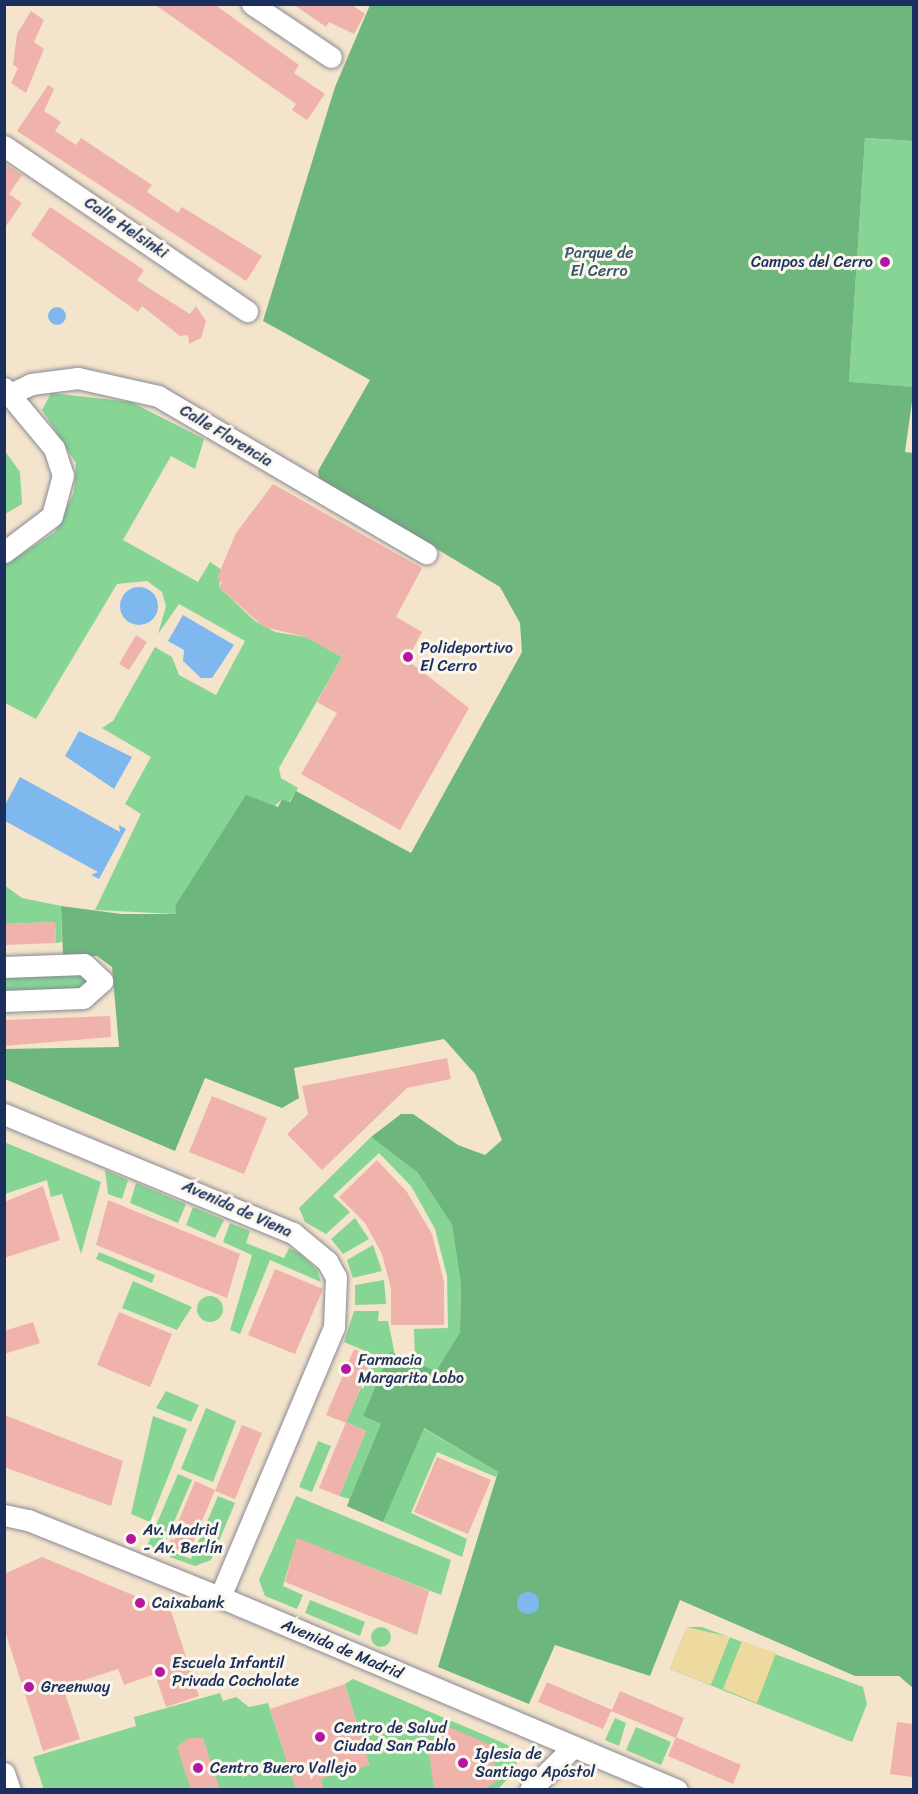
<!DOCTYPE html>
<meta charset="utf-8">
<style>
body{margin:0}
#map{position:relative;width:918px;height:1794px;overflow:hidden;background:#f5e4cc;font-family:Sriracha,sans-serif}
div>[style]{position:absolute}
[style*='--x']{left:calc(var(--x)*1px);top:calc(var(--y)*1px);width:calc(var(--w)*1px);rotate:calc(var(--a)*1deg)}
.green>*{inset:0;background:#87d594}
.round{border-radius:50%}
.forest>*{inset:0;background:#6db67e}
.sand>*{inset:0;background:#eeda9e}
.water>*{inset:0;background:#7fb8ef}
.building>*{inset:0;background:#f0b3ac}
.roads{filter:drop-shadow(0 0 2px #888a95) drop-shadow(0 0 2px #888a95)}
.minor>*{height:21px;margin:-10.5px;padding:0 10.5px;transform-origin:10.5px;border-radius:10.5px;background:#fff}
.dots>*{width:16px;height:16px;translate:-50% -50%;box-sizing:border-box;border:3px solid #fbf7ec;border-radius:50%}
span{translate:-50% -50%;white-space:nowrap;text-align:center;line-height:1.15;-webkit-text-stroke:6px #fbf7ec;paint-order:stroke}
.street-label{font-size:16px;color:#1b2f5e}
.park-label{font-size:16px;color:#36586c}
.poi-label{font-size:16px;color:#1b2f5e}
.right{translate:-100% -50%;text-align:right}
.left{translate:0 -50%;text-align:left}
.frame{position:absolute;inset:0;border:6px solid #1b2f5e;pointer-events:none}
</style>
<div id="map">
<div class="green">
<div style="clip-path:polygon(865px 138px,913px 141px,913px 387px,849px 383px)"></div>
<div style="clip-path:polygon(51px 393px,131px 402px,204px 439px,195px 469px,171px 456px,123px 540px,198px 582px,210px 562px,222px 570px,219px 587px,255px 621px,275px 632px,306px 637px,342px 657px,279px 768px,281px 778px,298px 788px,289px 802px,282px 799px,175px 906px,176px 914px,95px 910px,141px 814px,125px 804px,151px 757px,102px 728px,113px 721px,155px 647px,172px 657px,179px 675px,216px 695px,245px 641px,179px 604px,158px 634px,166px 606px,162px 592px,147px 581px,117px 584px,36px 719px,5px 703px,5px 565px,55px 532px,74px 492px,76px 463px,42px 410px)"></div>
<div style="clip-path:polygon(5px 451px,20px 472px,22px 504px,5px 514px)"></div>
<div style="clip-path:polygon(4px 885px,22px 898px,61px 906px,62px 942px,56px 943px,55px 922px,5px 924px)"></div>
<div style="clip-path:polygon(79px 970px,89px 975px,85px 989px,5px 994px,5px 974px)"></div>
<div style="clip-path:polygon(371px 1137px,418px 1173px,452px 1225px,461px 1285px,460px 1332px,436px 1371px,415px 1363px,414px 1329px,448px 1328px,447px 1276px,435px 1229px,411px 1186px,379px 1153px,333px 1196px,350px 1212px,326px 1234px,305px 1222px,299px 1208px)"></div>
<div style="clip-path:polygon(4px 1142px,101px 1182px,81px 1254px,62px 1194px,51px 1197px,47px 1180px,5px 1194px)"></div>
<div style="clip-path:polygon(105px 1170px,128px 1180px,122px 1199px,108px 1194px)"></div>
<div style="clip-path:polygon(136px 1183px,186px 1204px,178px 1223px,130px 1203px)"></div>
<div style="clip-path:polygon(193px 1207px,224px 1220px,215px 1238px,186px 1225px)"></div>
<div style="clip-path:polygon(355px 1218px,369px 1239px,343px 1254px,331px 1239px)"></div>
<div style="clip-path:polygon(230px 1223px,250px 1231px,246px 1243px,284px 1258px,289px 1248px,299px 1253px,317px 1270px,321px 1282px,270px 1260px,240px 1334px,230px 1330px,252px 1255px,223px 1242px)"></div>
<div style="clip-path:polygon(373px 1245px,382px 1271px,353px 1278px,347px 1260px)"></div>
<div style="clip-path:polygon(99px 1252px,155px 1275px,152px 1283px,96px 1259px)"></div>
<div style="clip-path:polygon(384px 1280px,386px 1304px,355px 1305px,355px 1285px)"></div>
<div style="clip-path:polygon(133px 1281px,192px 1307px,177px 1330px,122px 1308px)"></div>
<div class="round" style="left:197px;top:1296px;width:26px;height:26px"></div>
<div style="clip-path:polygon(354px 1311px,379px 1311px,378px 1321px,388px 1321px,395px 1355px,390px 1353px,363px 1416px,381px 1424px,423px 1428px,498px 1472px,496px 1477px,437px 1452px,411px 1513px,467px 1539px,462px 1557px,347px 1506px,350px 1499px,339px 1496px,366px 1431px,346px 1422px,375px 1355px,344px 1342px)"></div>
<div style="clip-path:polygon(166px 1391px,199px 1405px,191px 1422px,156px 1408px)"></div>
<div style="clip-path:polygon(206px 1408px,236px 1421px,213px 1482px,181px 1469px)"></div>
<div style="clip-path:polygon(153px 1416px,187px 1429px,150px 1522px,131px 1514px)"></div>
<div style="clip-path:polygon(318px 1441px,331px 1446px,312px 1492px,299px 1487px)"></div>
<div style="clip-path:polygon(178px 1474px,192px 1480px,161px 1552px,147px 1546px)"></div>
<div style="clip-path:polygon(218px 1496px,235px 1503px,211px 1560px,195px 1566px,170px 1557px,172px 1552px,191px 1559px)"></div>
<div style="clip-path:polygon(296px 1496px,451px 1560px,441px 1595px,297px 1539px,283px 1586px,303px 1595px,297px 1609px,265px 1596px,259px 1580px)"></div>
<div style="clip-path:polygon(310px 1600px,365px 1622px,360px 1636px,305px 1613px)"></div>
<div style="clip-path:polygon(687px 1627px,702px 1627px,863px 1687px,867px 1704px,852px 1742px,670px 1669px)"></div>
<div class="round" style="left:371px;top:1627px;width:20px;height:20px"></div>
<div style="clip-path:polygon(353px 1679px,508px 1745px,517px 1760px,515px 1771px,498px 1789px,44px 1790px,33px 1757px,136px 1726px,134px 1717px,220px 1693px,223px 1701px,236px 1697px,249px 1707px,268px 1703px,295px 1785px,369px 1765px,345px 1684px)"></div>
<div style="clip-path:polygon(615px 1718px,626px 1723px,619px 1746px,605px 1740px)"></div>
<div style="clip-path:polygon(636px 1727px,671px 1742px,661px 1765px,626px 1750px)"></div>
</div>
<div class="forest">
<div style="clip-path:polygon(370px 5px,913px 5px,913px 141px,865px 138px,849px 382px,914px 387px,905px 452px,914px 453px,913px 1688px,899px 1676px,855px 1676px,680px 1600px,650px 1676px,555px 1645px,529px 1704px,438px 1667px,498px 1472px,424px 1428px,383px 1522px,347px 1506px,381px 1424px,363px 1416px,390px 1352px,436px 1371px,460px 1332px,461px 1285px,452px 1225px,418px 1173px,371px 1137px,401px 1114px,413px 1114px,458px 1145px,485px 1155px,502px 1140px,475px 1074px,444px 1039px,294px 1068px,299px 1098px,282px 1108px,205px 1078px,175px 1151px,5px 1079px,4px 1049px,119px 1047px,112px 967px,97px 956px,63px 955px,61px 906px,121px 914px,176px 914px,175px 906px,246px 795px,278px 807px,282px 799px,290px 802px,296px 791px,411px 853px,522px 652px,520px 623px,500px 587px,319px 478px,318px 471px,370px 380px,263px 321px,335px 87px)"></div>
</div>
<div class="sand">
<div style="clip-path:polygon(687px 1627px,730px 1637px,711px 1685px,670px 1669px)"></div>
<div style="clip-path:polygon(742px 1641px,776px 1653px,757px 1703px,723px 1689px)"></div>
</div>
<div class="water">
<div class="round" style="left:48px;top:307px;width:18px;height:18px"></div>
<div class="round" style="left:120px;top:587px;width:38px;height:38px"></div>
<div style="clip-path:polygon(183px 615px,234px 645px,212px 678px,201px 678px,183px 661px,184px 650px,168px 641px)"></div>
<div style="clip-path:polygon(79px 731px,132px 757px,114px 789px,65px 756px)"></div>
<div style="clip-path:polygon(20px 777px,120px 832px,119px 825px,126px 829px,99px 879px,91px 875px,98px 872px,5px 821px,5px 805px)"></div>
<div class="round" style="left:517px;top:1592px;width:22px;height:22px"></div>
</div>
<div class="building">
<div style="clip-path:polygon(154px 4px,214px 4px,299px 65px,294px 73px,325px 94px,307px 120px,292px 110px,296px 104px)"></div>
<div style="clip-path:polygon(293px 4px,351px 4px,365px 14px,354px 34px,329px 22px,326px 27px)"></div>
<div style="clip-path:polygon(31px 11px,44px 20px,34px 42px,44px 49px,26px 93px,11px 83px,18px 68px,13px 65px,17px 34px)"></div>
<div style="clip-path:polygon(48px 85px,54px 89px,44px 111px,61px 122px,55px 131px,76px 145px,81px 138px,152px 185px,147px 192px,178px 213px,182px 207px,262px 256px,246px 281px,17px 131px)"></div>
<div style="clip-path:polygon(4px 163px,22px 175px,9px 194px,22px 203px,4px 229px)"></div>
<div style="clip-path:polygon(50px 207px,144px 270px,137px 280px,152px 290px,190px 314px,196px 306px,206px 321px,201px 338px,189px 344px,188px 335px,180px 336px,142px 306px,138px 312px,31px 235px)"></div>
<div style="clip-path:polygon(273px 484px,422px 568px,396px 617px,422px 632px,407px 660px,469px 708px,400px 830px,301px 774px,337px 713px,317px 702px,342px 657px,306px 637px,264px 627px,219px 587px,222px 582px,217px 578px,236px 533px)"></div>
<div style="clip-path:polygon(136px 635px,147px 642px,129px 670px,119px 664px)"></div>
<div style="clip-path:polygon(55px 922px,56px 943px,4px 945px,4px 924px)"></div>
<div style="clip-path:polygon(110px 1016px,111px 1037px,4px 1046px,4px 1020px)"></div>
<div style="clip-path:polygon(447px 1058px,451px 1079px,407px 1088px,322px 1170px,287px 1134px,308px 1114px,302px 1086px)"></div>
<div style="clip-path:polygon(212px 1096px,267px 1118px,244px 1174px,189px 1152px)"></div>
<div style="clip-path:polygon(377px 1160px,407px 1192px,432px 1234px,444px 1282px,444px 1325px,391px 1325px,391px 1289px,382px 1254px,365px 1223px,339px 1197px)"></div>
<div style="clip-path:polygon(43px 1186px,60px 1240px,4px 1258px,4px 1202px)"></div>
<div style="clip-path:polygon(108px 1200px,240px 1254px,227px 1298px,96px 1245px)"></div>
<div style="clip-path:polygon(275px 1269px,323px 1289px,295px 1354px,248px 1335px)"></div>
<div style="clip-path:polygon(119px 1312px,172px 1334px,150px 1387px,97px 1365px)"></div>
<div style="clip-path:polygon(33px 1322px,40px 1343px,4px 1354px,4px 1331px)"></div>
<div style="clip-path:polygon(354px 1349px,373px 1357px,346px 1423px,326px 1415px)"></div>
<div style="clip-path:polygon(4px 1415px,123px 1461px,111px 1506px,4px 1467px)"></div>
<div style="clip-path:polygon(346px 1422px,366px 1431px,339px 1496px,319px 1488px)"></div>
<div style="clip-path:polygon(242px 1425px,262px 1433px,235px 1499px,215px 1491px)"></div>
<div style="clip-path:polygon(437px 1457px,491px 1480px,468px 1534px,414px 1512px)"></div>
<div style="clip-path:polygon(195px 1481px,215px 1490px,188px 1555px,168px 1547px)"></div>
<div style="clip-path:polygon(297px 1538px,429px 1591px,417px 1635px,285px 1582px)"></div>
<div style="clip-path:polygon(42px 1557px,171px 1611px,199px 1696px,166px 1707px,155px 1674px,124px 1685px,118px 1669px,63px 1687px,80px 1739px,43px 1751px,4px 1628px,4px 1574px)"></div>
<div style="clip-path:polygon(547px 1682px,612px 1710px,620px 1691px,684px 1718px,676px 1738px,611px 1711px,603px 1729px,538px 1702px)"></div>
<div style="clip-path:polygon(345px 1684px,369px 1765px,321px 1778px,324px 1790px,296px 1790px,270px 1709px)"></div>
<div style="clip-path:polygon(897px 1722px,914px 1724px,912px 1777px,890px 1774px)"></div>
<div style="clip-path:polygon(444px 1725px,498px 1748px,493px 1760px,499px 1779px,485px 1790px,434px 1790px,428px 1746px,439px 1745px)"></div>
<div style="clip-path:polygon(676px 1737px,741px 1765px,733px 1784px,668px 1756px)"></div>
<div style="clip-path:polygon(189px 1738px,203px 1738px,220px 1790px,191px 1790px,177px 1747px)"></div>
</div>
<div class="roads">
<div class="minor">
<div style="--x:252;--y:4;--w:95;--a:33.9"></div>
<div style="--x:4;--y:146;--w:294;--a:34.2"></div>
<div style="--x:4;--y:388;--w:78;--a:50.2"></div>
<div style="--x:54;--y:448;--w:28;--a:72"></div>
<div style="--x:63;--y:475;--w:42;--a:105"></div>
<div style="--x:52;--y:516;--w:60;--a:143.1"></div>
<div style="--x:10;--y:394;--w:23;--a:-25"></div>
<div style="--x:31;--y:384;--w:47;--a:-7.3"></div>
<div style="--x:78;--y:378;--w:82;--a:12.7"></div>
<div style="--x:158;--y:396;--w:311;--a:30.4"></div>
<div style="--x:4;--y:967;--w:80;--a:-2.1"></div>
<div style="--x:84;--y:964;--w:25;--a:43"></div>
<div style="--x:102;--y:981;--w:25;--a:138"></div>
<div style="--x:83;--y:998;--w:79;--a:177.8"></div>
<div style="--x:4;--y:1114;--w:313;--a:22.4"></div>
<div style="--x:293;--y:1233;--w:44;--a:39.5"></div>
<div style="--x:327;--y:1261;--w:18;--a:61"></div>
<div style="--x:336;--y:1277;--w:50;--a:92.3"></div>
<div style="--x:334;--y:1327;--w:293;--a:112.9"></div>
<div style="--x:4;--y:1515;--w:25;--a:12"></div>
<div style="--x:28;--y:1520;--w:207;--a:21.9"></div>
<div style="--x:220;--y:1597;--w:496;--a:22.9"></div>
<div style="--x:4;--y:1773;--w:18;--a:71"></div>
<div style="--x:530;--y:1790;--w:61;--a:-45"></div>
</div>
</div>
<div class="dots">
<div style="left:885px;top:262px;background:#b5179e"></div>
<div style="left:408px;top:657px;background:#b5179e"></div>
<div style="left:346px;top:1369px;background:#b5179e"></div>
<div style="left:131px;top:1539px;background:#b5179e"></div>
<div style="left:140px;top:1603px;background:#b5179e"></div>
<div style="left:160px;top:1672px;background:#b5179e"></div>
<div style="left:29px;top:1687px;background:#b5179e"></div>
<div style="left:320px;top:1737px;background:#b5179e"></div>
<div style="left:463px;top:1763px;background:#b5179e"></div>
<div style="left:198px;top:1768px;background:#b5179e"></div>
</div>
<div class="street-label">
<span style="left:126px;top:228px;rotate:34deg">Calle Helsinki</span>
<span style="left:226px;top:436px;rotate:31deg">Calle Florencia</span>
<span style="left:237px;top:1209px;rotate:24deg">Avenida de Viena</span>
<span style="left:342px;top:1649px;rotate:23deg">Avenida de Madrid</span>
</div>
<div class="park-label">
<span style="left:599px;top:262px">Parque de<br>El Cerro</span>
</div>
<div class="poi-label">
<span class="right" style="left:873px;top:262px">Campos del Cerro</span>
<span class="left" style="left:420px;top:657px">Polideportivo<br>El Cerro</span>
<span class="left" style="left:358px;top:1369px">Farmacia<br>Margarita Lobo</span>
<span class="left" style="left:143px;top:1539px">Av. Madrid<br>- Av. Berlín</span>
<span class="left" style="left:152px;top:1603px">Caixabank</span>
<span class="left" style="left:172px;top:1672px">Escuela Infantil<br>Privada Cocholate</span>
<span class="left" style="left:41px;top:1687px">Greenway</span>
<span class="left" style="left:334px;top:1737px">Centro de Salud<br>Ciudad San Pablo</span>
<span class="left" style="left:475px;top:1763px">Iglesia de<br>Santiago Apóstol</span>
<span class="left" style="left:210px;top:1768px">Centro Buero Vallejo</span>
</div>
<div class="frame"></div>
</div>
